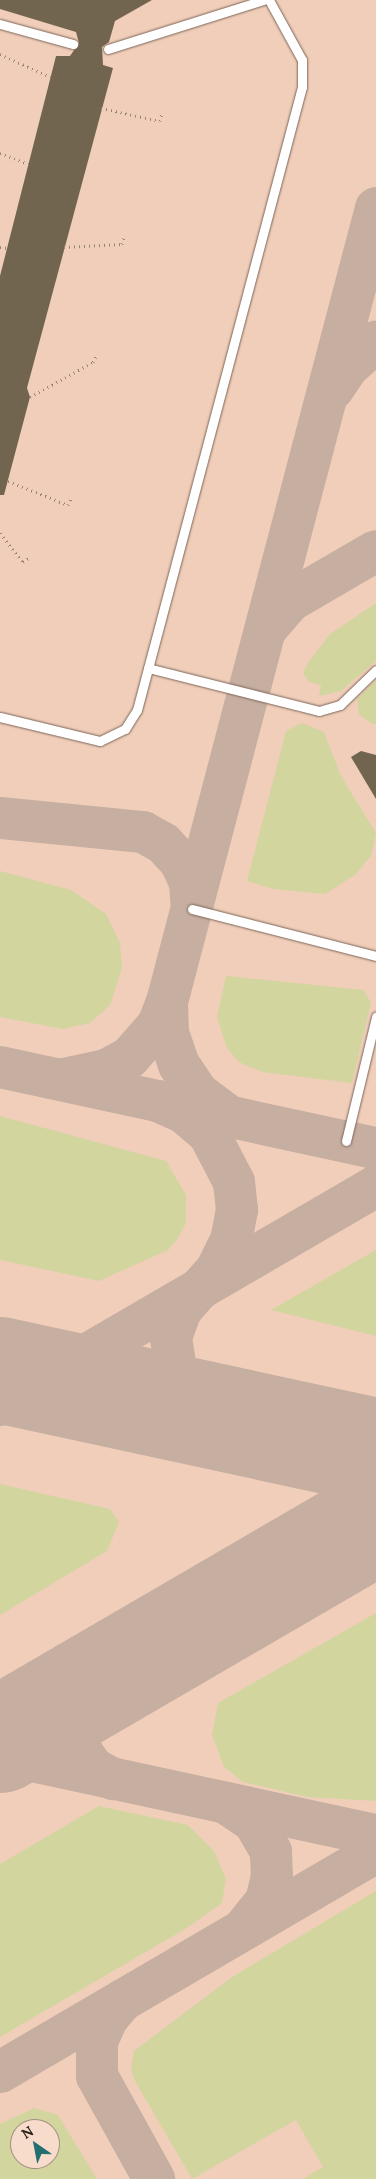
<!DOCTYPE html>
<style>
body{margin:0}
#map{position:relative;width:376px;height:2179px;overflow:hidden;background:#f7dbcb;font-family:Lora,serif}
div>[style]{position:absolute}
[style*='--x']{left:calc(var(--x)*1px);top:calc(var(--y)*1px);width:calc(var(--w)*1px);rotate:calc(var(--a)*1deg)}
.built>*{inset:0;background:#f0ceba}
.green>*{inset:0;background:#d3d59f}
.taxiway>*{height:42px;margin:-21px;padding:0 21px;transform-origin:21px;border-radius:21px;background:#c6aea0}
.runway>*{height:106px;margin:-53px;padding:0 53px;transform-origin:53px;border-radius:53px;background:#c6aea0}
.building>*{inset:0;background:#72654f}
.path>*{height:3px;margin-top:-1.5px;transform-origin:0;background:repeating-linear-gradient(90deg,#978478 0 1px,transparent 0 5px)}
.roads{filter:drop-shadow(0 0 1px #7d6557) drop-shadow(0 0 1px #7d6557)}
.lane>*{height:9px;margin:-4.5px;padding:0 4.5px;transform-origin:4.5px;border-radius:4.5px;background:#fff}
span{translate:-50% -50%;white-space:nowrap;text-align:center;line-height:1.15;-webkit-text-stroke:5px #f7dbcb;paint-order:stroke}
.north{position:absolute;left:10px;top:2119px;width:50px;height:50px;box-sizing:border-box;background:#f7dbcb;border:1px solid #a38e82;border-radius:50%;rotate:327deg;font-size:14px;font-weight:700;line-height:20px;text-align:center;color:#251b15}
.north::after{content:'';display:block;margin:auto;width:18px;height:22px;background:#236e71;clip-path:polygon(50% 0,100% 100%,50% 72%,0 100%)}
</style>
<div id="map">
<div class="built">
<div style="clip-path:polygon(evenodd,0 0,376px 0,376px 2179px,0 2179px,0 0,20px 2129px,50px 2129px,50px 2159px,20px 2159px,20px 2129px)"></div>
</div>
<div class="green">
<div style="clip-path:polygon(376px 603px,376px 661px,341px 691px,319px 696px,321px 685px,309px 682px,303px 673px,308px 663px,330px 634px)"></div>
<div style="clip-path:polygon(376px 680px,376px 724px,372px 724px,359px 714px,357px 699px)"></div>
<div style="clip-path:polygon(302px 723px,324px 732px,341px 776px,376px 833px,371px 856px,355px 875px,325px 894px,273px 889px,247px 881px,286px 731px)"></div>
<div style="clip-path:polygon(0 871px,71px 890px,106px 914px,120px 943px,122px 968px,110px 1005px,90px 1023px,63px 1029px,0 1017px)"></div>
<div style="clip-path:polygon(226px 976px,364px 990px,371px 1003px,352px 1083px,262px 1072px,239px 1062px,227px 1048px,217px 1017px)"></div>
<div style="clip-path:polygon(0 1116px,166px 1161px,186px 1195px,186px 1223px,178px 1238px,168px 1250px,99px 1281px,0 1260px)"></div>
<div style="clip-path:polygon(376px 1250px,376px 1336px,271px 1310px)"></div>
<div style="clip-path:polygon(0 1484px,110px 1509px,119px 1522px,107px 1551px,0 1615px)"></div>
<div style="clip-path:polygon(376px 1613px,376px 1801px,307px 1797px,243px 1782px,224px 1767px,212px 1735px,218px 1703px)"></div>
<div style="clip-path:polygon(99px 1806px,188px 1825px,214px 1851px,226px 1879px,222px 1903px,185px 1929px,0 2037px,0 1864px)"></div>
<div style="clip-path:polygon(376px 1891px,376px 2179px,303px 2179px,323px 2167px,296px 2120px,192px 2179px,135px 2081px,131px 2069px,134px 2051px,232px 1977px)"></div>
<div style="clip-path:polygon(evenodd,34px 2108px,58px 2115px,97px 2179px,0 2179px,0 2124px,34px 2108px,20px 2129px,50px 2129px,50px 2159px,20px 2159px,20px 2129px)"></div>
</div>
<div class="taxiway">
<div style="--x:333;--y:389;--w:27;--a:-56"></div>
<div style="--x:348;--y:367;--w:38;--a:-42"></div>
<div style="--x:266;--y:629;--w:37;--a:-49"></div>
<div style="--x:290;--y:601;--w:99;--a:-30.2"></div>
<div style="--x:0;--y:818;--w:144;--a:5.6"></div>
<div style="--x:143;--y:832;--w:23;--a:29"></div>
<div style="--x:163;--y:843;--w:25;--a:47"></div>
<div style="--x:180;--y:861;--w:23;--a:65"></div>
<div style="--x:190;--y:882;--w:26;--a:86"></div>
<div style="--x:0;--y:1067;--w:385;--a:12.2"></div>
<div style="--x:64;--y:1079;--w:43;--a:-12.1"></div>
<div style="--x:106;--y:1070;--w:26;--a:-28"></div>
<div style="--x:129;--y:1058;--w:44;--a:-48.7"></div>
<div style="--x:158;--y:1025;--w:25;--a:-69"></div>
<div style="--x:158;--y:1101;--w:27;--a:24"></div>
<div style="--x:183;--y:1112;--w:34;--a:40"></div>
<div style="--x:209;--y:1134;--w:54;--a:62.5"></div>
<div style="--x:234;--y:1182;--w:28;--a:84"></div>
<div style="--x:237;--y:1210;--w:31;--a:101"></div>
<div style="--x:231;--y:1240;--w:32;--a:116"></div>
<div style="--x:217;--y:1269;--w:55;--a:131.3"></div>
<div style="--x:181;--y:1310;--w:30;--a:110"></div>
<div style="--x:171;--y:1338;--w:38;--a:81"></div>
<div style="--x:177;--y:1376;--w:20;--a:63"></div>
<div style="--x:186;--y:1394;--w:22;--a:43"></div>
<div style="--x:202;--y:1409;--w:24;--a:22"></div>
<div style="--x:230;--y:1117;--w:40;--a:-143"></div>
<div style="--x:198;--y:1093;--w:34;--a:-124"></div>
<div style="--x:179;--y:1065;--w:34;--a:-109"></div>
<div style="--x:168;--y:1033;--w:31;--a:-92"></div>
<div style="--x:167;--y:1002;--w:821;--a:-75.25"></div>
<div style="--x:0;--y:1405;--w:435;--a:-30.2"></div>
<div style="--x:86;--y:1690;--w:25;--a:116"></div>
<div style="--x:75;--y:1713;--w:32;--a:86"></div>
<div style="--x:77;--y:1745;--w:28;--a:55"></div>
<div style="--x:93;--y:1768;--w:23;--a:29"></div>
<div style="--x:0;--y:1730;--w:34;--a:-15"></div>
<div style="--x:0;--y:1754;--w:385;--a:12.2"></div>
<div style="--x:226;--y:1803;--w:34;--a:34"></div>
<div style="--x:254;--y:1822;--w:34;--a:60"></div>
<div style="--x:271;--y:1852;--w:24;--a:88"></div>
<div style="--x:272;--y:1876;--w:26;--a:103"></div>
<div style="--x:266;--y:1901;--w:35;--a:129"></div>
<div style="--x:122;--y:2001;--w:23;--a:130"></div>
<div style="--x:107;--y:2019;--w:24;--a:114"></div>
<div style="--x:97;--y:2041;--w:35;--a:90"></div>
<div style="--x:97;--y:2076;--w:118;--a:61"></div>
<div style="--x:0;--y:2072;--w:436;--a:-30.3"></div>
</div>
<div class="runway">
<div style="--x:0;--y:1370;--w:385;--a:12.2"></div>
<div style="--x:0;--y:1740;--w:435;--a:-30.2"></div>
</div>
<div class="building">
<div style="clip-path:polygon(0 0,152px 0,115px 21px,109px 42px,102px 47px,103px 65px,113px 68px,27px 388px,30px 397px,4px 495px,0 495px,0 276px,56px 56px,70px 56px,79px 43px,76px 32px,0 9px)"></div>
<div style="clip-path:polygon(361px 751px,376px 755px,376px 799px,351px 757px)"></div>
</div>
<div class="path">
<div style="--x:0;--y:54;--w:56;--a:24.3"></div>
<div style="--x:101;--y:108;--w:60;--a:12.4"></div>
<div style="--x:160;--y:121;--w:8;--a:-76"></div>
<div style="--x:0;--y:153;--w:31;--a:21"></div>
<div style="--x:0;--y:247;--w:7;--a:8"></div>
<div style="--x:64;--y:247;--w:58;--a:-3"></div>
<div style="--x:122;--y:244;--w:7;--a:-74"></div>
<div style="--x:30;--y:397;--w:72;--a:-29.1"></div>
<div style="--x:93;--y:362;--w:7;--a:-63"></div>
<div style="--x:8;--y:481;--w:65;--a:21.8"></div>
<div style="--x:68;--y:505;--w:8;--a:-67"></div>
<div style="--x:0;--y:533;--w:37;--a:52"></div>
<div style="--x:23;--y:562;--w:7;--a:-34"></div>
</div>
<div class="roads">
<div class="lane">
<div style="--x:0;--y:24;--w:76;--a:15.3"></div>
<div style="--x:108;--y:49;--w:163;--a:-17.5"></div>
<div style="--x:148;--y:668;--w:176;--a:14.1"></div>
<div style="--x:319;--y:711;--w:22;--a:-16"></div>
<div style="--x:340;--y:705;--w:50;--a:-44.2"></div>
<div style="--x:0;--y:717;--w:103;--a:13.5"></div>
<div style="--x:100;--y:741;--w:28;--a:-26"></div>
<div style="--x:125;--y:729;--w:22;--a:-58"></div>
<div style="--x:137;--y:710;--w:644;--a:-75.17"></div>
<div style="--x:302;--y:87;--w:27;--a:-90"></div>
<div style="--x:302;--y:60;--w:68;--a:-118.8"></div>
<div style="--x:192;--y:909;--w:190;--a:14.3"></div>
<div style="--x:346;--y:1141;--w:128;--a:-76.4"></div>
</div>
</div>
<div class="north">N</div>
</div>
